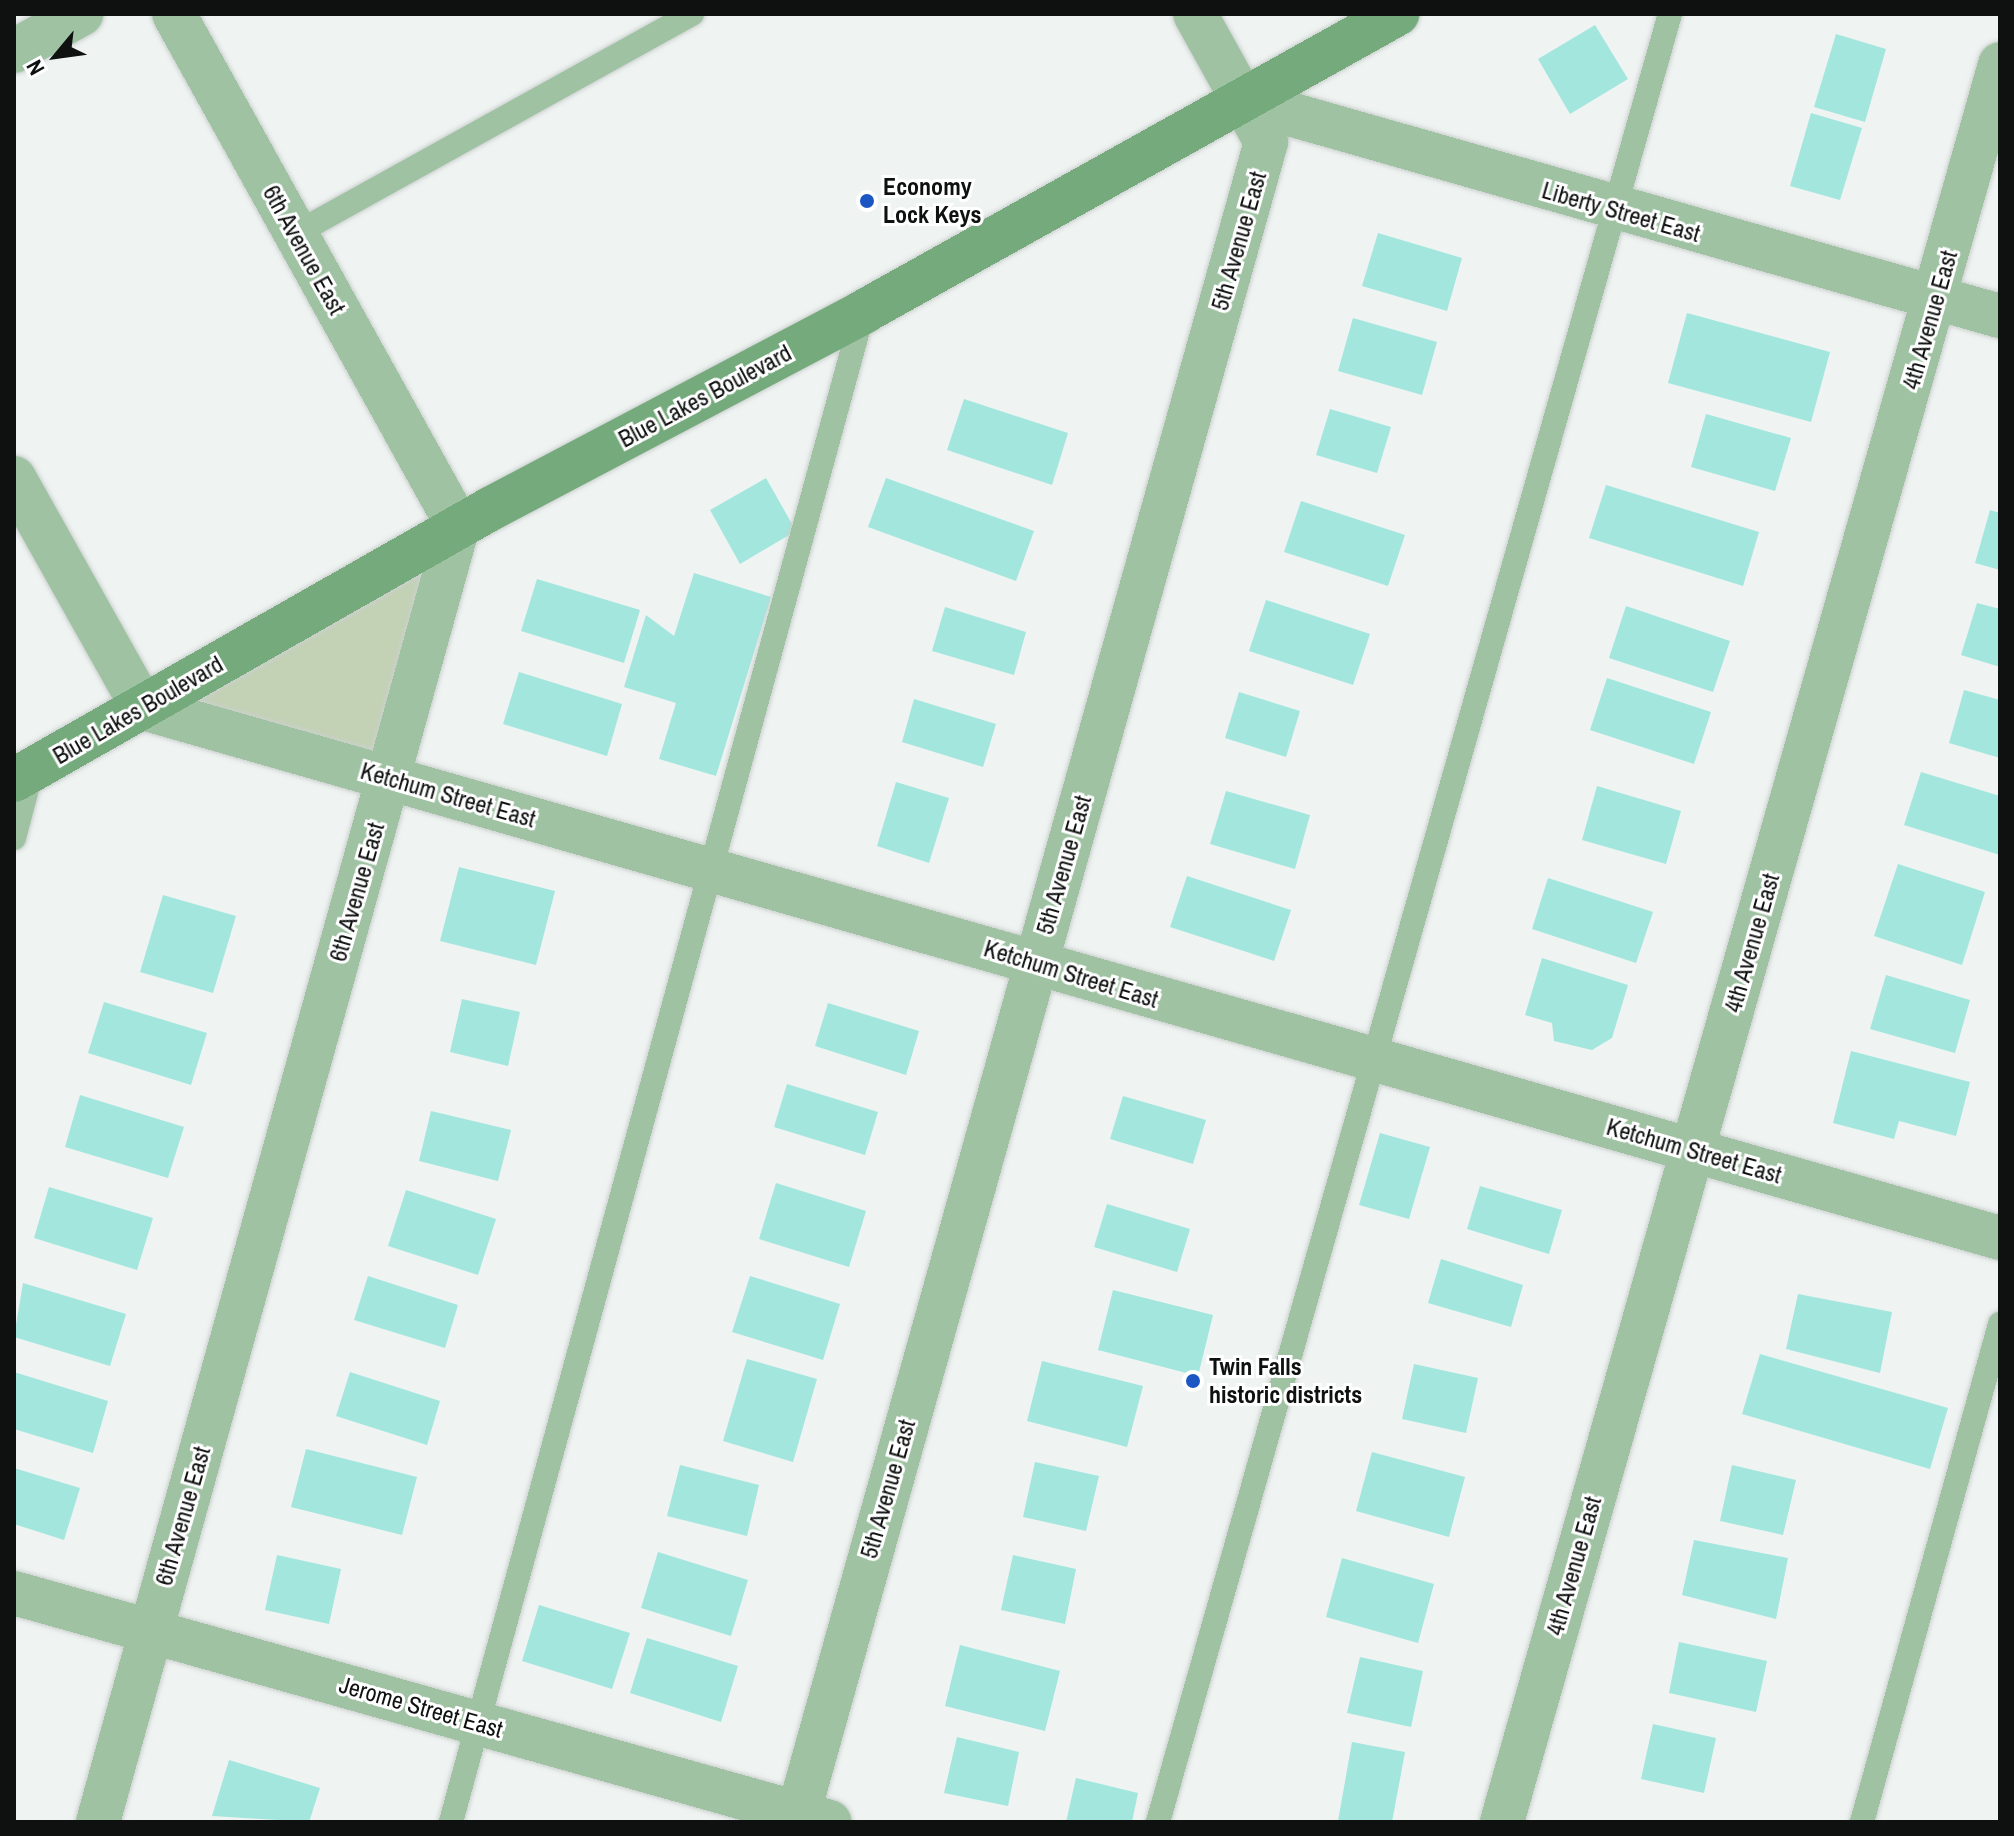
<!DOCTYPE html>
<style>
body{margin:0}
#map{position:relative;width:2014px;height:1836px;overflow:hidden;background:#eff4f2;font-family:"Archivo Narrow",sans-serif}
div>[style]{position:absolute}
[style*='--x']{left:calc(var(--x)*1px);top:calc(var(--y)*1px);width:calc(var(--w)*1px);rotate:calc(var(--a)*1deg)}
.green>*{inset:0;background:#c3d2b5}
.building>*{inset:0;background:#a3e6de}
.roads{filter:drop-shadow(0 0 2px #cbd0ce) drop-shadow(0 0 2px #cbd0ce)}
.lane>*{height:24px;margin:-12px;padding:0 12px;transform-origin:12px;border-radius:12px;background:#9fc2a3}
.street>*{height:44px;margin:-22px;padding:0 22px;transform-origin:22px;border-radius:22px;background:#9fc2a3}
.secondary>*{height:44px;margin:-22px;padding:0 22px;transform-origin:22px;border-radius:22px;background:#74aa7c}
.dots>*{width:22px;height:22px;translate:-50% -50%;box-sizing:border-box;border:4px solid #fff;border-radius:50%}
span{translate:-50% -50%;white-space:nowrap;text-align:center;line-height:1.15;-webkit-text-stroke:6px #fff;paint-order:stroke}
.poi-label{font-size:24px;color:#0f1110;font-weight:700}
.left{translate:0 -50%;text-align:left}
.street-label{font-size:24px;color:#0f1110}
.frame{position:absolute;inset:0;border:16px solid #0f1110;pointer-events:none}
.north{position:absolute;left:16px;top:16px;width:80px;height:80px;-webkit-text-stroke:6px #fff;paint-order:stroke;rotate:241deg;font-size:22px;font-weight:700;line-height:32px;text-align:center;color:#0f1110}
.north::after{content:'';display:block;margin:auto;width:28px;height:36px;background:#0f1110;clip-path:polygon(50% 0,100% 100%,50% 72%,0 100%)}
</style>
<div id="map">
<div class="green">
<div style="clip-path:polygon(458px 526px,388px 778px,143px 708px)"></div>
</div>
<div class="building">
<div style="clip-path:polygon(1595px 25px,1628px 79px,1570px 114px,1538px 59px)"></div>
<div style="clip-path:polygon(1836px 34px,1886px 49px,1865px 122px,1814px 107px)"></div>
<div style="clip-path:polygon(1811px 113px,1862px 128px,1840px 200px,1790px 186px)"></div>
<div style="clip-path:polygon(1378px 233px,1462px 258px,1447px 311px,1362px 286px)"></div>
<div style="clip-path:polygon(1687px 313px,1830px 352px,1811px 422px,1668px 383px)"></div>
<div style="clip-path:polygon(1353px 318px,1437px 342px,1422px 395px,1338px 371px)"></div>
<div style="clip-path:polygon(964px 399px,1068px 433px,1052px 485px,947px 450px)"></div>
<div style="clip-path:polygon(1330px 409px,1391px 427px,1377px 473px,1316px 455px)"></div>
<div style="clip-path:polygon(1706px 414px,1791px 438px,1775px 491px,1691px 467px)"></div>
<div style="clip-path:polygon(766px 478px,796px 531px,740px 564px,710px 510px)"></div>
<div style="clip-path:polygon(886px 478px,1034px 531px,1016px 581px,868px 527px)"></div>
<div style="clip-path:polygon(1606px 485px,1759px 532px,1743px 586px,1589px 538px)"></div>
<div style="clip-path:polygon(1301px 501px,1405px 535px,1388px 586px,1284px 552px)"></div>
<div style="clip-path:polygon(1990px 510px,2000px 513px,2000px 570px,1975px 563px)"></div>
<div style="clip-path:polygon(694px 573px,771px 597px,716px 776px,659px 759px,676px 703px,624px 687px,646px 615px,674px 636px)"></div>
<div style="clip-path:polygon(537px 579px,640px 610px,624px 663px,521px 631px)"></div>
<div style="clip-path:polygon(1266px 600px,1370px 634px,1353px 685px,1249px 651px)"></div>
<div style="clip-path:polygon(1977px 603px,2000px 609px,2000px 667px,1961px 655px)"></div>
<div style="clip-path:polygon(1626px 606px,1730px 641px,1713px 692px,1609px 658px)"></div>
<div style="clip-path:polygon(945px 607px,1026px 632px,1014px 675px,932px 651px)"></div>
<div style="clip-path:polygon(519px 672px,622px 704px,607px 756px,503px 724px)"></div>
<div style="clip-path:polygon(1607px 678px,1711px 712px,1694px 764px,1590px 730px)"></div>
<div style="clip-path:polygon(1964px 690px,2000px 700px,2000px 758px,1949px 743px)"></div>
<div style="clip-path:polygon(1239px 692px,1300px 711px,1286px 757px,1225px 738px)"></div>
<div style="clip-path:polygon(914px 699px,996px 724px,983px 767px,902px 742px)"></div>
<div style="clip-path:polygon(1921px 772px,2000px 796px,2000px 855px,1904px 825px)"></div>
<div style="clip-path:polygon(896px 782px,949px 798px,929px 863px,877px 846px)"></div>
<div style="clip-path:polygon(1597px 786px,1681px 811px,1666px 864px,1582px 840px)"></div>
<div style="clip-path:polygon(1226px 791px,1310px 815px,1295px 869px,1210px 844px)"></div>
<div style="clip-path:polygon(1898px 864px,1985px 892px,1962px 965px,1874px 936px)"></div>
<div style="clip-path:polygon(459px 867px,555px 891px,536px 965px,440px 941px)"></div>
<div style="clip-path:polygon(1187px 876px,1291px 910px,1274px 961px,1170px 927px)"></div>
<div style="clip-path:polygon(1548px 878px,1653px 912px,1636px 963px,1532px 929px)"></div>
<div style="clip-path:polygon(163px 895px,236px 916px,213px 993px,140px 972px)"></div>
<div style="clip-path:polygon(1542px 958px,1628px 985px,1612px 1038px,1592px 1050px,1554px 1041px,1552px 1023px,1525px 1015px)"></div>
<div style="clip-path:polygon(1886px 975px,1970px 1000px,1955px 1053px,1870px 1029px)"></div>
<div style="clip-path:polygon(462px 999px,520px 1012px,508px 1066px,450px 1052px)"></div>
<div style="clip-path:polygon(104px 1002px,207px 1033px,191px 1085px,88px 1053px)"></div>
<div style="clip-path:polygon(828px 1003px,919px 1031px,906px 1075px,815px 1046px)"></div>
<div style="clip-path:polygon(1851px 1051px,1970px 1082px,1956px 1136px,1899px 1121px,1894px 1139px,1833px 1123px)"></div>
<div style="clip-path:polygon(787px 1084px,878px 1112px,865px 1155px,774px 1127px)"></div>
<div style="clip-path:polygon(80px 1095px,184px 1127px,168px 1178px,65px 1147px)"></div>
<div style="clip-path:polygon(1123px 1096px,1206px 1120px,1193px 1164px,1110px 1139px)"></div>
<div style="clip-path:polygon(431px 1111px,511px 1130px,498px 1181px,419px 1161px)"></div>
<div style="clip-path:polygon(1380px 1133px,1430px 1147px,1409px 1219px,1359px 1205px)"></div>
<div style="clip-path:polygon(776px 1183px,866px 1211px,849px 1267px,759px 1239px)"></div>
<div style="clip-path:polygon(1480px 1186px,1562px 1210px,1549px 1254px,1467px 1229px)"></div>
<div style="clip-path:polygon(49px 1187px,153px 1218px,137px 1270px,34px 1238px)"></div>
<div style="clip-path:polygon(406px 1190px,496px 1219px,478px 1275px,388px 1246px)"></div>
<div style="clip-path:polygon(1107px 1204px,1190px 1229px,1177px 1272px,1094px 1247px)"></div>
<div style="clip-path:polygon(1441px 1259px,1523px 1285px,1511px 1327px,1428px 1303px)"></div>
<div style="clip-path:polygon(368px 1276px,458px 1305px,445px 1348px,354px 1320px)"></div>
<div style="clip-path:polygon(750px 1276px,840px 1304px,823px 1360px,732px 1332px)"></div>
<div style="clip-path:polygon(23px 1283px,126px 1314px,110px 1366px,14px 1337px)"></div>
<div style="clip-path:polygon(1113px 1290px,1213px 1315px,1198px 1376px,1098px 1350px)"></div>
<div style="clip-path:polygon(1798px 1294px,1892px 1312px,1880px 1373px,1786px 1349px)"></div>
<div style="clip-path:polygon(1760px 1354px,1948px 1408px,1930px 1469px,1742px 1414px)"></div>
<div style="clip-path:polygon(747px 1359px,817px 1379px,793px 1462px,723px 1441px)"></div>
<div style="clip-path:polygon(1042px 1361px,1143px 1386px,1127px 1447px,1027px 1421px)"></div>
<div style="clip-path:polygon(1414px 1364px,1478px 1378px,1466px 1433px,1402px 1419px)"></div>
<div style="clip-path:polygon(14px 1372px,108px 1401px,93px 1453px,14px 1429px)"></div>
<div style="clip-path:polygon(350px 1372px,440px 1401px,427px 1445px,336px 1416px)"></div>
<div style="clip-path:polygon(306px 1449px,417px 1477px,402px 1535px,291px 1507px)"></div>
<div style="clip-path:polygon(1372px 1452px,1465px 1477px,1449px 1537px,1356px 1511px)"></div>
<div style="clip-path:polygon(1035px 1462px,1099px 1476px,1086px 1531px,1023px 1517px)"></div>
<div style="clip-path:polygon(680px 1465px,759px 1485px,747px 1536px,667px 1516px)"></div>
<div style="clip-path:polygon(1732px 1465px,1796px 1480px,1783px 1535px,1720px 1521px)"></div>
<div style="clip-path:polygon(14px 1468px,80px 1488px,64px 1540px,14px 1524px)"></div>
<div style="clip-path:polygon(1694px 1540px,1788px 1558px,1776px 1619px,1682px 1595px)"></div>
<div style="clip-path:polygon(658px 1552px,748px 1580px,731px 1636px,641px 1608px)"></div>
<div style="clip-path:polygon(277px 1555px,341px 1569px,329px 1624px,265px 1610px)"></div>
<div style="clip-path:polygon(1013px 1555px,1076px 1569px,1065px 1624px,1001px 1610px)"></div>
<div style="clip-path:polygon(1342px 1558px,1434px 1584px,1418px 1643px,1326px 1617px)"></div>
<div style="clip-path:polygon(539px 1605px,630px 1633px,612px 1689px,522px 1661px)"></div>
<div style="clip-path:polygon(647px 1638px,738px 1666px,721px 1722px,630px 1693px)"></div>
<div style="clip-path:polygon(1679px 1642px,1767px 1661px,1756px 1712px,1669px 1693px)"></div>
<div style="clip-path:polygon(960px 1645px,1060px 1671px,1045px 1731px,945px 1706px)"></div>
<div style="clip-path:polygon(1360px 1657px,1423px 1671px,1411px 1727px,1347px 1713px)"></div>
<div style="clip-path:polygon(1653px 1724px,1716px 1738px,1704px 1793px,1641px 1779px)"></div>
<div style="clip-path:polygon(957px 1737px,1019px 1752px,1008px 1806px,944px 1793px)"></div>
<div style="clip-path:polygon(1352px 1742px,1405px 1752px,1392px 1822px,1338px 1821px)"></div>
<div style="clip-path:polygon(229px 1760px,320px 1788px,309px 1822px,212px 1816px)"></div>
<div style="clip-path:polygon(1076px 1778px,1138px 1793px,1132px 1822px,1066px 1822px)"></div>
</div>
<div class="roads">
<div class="lane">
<div style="--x:295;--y:234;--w:454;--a:-29"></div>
<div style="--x:14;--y:838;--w:70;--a:-75.2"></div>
<div style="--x:451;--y:1822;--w:1565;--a:-74.74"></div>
<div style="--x:1158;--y:1822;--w:1879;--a:-74.19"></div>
<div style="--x:1862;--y:1822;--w:517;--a:-74.51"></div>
</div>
<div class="street">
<div style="--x:14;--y:51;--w:77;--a:-28.9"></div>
<div style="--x:1244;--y:101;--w:786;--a:15.88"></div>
<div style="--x:14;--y:478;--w:264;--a:60.7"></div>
<div style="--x:143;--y:708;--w:1931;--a:15.93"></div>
<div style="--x:14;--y:1593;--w:847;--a:15.69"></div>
<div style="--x:98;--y:1822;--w:1345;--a:-74.48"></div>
<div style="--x:458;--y:526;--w:585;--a:-119.02"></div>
<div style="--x:796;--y:1822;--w:1745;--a:-74.37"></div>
<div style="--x:1266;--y:142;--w:146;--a:-119"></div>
<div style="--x:1502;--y:1822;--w:1827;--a:-74.18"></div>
</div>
<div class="secondary">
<div style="--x:14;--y:780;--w:548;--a:-29.65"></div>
<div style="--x:490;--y:509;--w:422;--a:-27.8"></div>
<div style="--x:863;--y:312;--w:612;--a:-29.16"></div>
</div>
</div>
<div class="dots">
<div style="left:867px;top:201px;background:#1c56c2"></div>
<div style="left:1193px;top:1381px;background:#1c56c2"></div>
</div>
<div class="poi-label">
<span class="left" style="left:883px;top:201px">Economy<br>Lock Keys</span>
<span class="left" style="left:1209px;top:1381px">Twin Falls<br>historic districts</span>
</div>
<div class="street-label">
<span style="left:1621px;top:212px;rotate:16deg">Liberty Street East</span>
<span style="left:1239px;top:241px;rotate:-74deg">5th Avenue East</span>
<span style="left:304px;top:250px;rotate:61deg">6th Avenue East</span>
<span style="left:1930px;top:320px;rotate:-74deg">4th Avenue East</span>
<span style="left:705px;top:396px;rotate:-28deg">Blue Lakes Boulevard</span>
<span style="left:138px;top:710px;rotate:-30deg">Blue Lakes Boulevard</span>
<span style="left:448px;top:795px;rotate:16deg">Ketchum Street East</span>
<span style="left:1064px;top:865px;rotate:-74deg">5th Avenue East</span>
<span style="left:357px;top:892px;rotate:-74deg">6th Avenue East</span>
<span style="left:1752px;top:943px;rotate:-74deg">4th Avenue East</span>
<span style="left:1071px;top:974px;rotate:17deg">Ketchum Street East</span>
<span style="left:1694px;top:1151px;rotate:16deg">Ketchum Street East</span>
<span style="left:888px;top:1489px;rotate:-74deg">5th Avenue East</span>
<span style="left:183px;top:1516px;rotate:-74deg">6th Avenue East</span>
<span style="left:1574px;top:1566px;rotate:-74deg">4th Avenue East</span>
<span style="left:421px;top:1707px;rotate:16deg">Jerome Street East</span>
</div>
<div class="frame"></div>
<div class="north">N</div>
</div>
